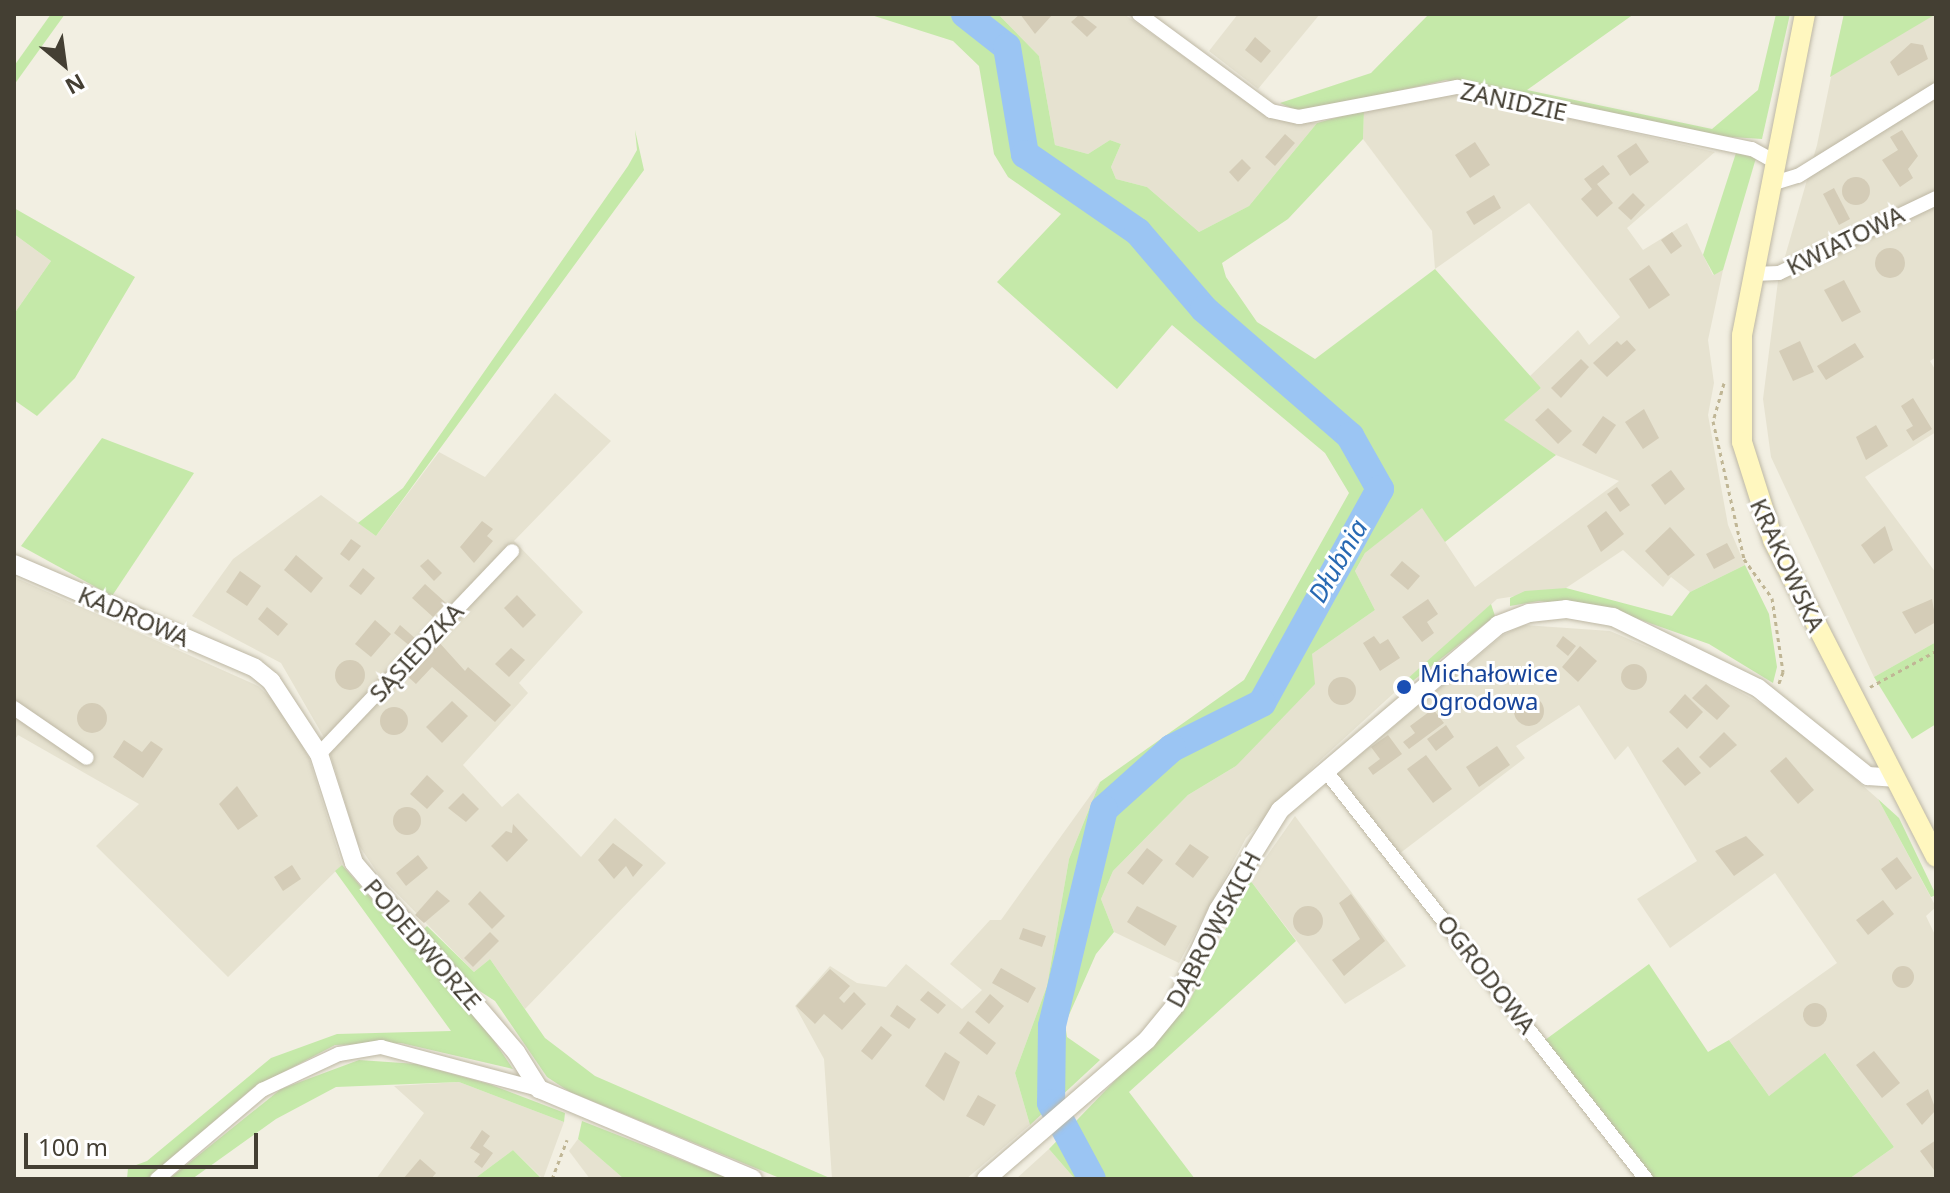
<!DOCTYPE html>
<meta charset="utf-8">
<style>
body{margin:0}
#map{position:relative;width:1950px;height:1193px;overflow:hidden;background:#f2efe2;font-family:"Noto Sans",sans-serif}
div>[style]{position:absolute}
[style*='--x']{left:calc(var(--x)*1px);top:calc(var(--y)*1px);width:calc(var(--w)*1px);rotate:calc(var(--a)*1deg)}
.residential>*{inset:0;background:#e6e2d0}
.green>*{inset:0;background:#c5e9a9}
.river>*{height:28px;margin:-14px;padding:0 14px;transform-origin:14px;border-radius:14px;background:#9bc5f3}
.building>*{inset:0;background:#d4ccb7}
.round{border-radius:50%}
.path>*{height:3px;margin-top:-1.5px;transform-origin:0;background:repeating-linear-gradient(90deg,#c0b695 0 4px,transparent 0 8px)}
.roads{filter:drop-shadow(0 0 2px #beb8a5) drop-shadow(0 0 2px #beb8a5)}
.minor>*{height:14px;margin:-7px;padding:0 7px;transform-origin:7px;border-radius:7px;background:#fff}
.tertiary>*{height:18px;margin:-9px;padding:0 9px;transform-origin:9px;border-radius:9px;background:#fff}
.secondary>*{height:20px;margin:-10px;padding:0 10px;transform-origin:10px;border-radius:10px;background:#fff7bf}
.dots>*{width:22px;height:22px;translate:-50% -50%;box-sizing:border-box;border:4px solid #fff;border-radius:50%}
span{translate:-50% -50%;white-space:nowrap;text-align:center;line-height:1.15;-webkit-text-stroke:6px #fff;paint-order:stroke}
.street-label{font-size:24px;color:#443f33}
.transit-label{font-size:24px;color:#164399}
.left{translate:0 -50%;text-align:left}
.water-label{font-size:26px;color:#2869b3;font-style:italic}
.frame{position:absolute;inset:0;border:16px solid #443f33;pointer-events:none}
.north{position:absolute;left:24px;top:24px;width:80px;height:80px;-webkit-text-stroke:6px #fff;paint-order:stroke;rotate:151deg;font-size:22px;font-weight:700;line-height:32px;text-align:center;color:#443f33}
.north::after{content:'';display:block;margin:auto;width:28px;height:36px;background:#443f33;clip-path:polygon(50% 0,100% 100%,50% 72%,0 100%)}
.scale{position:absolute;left:24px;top:1133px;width:234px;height:36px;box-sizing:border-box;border:4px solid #443f33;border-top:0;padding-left:10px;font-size:24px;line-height:28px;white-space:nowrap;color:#443f33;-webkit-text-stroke:6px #fff;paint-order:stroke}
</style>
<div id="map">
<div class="residential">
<div style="clip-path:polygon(998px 14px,1124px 14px,1269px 117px,1317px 123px,1249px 206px,1199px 232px,1147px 187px,1116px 179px,1111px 167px,1121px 144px,1110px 140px,1088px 154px,1055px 145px,1039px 56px)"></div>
<div style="clip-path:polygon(1238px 14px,1320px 14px,1258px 89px,1209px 51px)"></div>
<div style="clip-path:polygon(1844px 14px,1936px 14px,1936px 357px,1930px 361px,1936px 371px,1936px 432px,1865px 477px,1936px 573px,1936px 642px,1874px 677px,1771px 457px,1763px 399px,1778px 281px,1817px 145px)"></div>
<div style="clip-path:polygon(1433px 93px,1463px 94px,1715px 152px,1627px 228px,1643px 250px,1687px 223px,1713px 275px,1723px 270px,1708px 340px,1714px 383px,1708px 415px,1728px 525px,1745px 565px,1690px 592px,1671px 577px,1663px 587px,1623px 550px,1566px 588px,1497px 599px,1316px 764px,1246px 838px,1179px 963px,1114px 932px,1101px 899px,1113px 871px,1188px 795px,1236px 766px,1312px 654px,1375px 610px,1355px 571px,1365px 553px,1422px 507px,1475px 587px,1619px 481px,1556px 455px,1503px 420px,1541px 388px,1530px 376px,1578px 330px,1589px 345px,1620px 317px,1529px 203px,1435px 269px,1432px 231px,1363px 139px,1364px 110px)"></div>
<div style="clip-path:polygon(14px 234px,51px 261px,14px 314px)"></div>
<div style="clip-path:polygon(555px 393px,611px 441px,514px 541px,583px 612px,519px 683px,528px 693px,463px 765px,502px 807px,518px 793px,581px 857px,615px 818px,666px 863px,525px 1009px,490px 959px,474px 972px,379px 875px,358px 844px,326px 741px,281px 663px,192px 616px,233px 559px,321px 495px,376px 536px,439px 452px,485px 477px)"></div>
<div style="clip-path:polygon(14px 577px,258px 686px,283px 709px,309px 758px,342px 865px,228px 977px,96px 846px,139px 804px,18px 735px,14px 741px)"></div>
<div style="clip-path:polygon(1524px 625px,1610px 631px,1701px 670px,1786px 718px,1878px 799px,1936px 907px,1926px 916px,1936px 937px,1936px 1179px,1849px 1179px,1894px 1147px,1826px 1054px,1769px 1096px,1729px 1040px,1837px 963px,1775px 873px,1670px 948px,1637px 899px,1697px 861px,1628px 746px,1615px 760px,1579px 705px,1516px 746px,1525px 758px,1399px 854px,1337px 774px,1503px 635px)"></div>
<div style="clip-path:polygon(1100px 782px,1069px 859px,1047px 986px,1015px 1073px,1030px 1125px,966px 1179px,832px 1179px,824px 1059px,795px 1006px,830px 966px,857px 983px,886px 987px,906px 964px,962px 1009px,982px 990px,950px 964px,990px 920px,1001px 920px)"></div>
<div style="clip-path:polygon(1295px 816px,1406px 966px,1345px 1004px,1250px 880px)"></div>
<div style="clip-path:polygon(459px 1082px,564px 1122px,543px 1179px,513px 1150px,474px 1179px,376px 1179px,424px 1113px,394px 1086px)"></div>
<div style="clip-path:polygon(578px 1139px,624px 1179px,590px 1179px,569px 1151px)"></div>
<div style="clip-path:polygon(1049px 1149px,1075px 1179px,1016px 1179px)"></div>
</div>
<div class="green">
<div style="clip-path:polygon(51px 14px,65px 14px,14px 85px,14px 66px)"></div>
<div style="clip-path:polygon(868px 14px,998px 14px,1039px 56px,1055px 145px,1088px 154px,1110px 140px,1121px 144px,1111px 167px,1116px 179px,1147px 187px,1199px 232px,1249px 206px,1317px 123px,1364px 110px,1363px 139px,1288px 219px,1222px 263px,1226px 277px,1257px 322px,1315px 359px,1435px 269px,1541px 388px,1504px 420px,1556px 455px,1445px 542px,1422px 508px,1365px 553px,1355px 571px,1375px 610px,1312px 654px,1315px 684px,1236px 766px,1188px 795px,1113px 871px,1101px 899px,1114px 932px,1096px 954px,1065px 1024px,1067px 1037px,1100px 1060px,1030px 1125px,1015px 1073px,1047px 986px,1069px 859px,1100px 782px,1244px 680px,1349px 493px,1325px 453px,1172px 325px,1117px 389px,997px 282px,1061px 214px,1008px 177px,994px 154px,979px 66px,953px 41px)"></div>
<div style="clip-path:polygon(1429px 14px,1634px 14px,1527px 90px,1712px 129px,1758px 90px,1776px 14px,1790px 14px,1762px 139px,1701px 135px,1446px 80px,1302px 113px,1280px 103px,1371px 73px)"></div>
<div style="clip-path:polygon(1844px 14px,1936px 14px,1830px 77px)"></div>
<div style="clip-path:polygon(635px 130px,644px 170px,376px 536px,358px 523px,403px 488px,628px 166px,637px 150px)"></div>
<div style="clip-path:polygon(1736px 153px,1756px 158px,1723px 270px,1714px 275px,1703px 255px)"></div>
<div style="clip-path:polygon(14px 208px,135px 277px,75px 378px,37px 416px,14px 400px,14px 314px,51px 261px,14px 234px)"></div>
<div style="clip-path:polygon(102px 438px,194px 473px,112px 596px,21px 546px)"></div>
<div style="clip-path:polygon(1745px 565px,1769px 614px,1777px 667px,1773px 683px,1709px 644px,1607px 608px,1539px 601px,1510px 606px,1510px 598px,1525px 591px,1566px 588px,1672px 616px,1690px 592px)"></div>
<div style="clip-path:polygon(1491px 604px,1495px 616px,1409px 684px,1406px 680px)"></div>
<div style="clip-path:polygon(1936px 642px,1936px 724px,1912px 739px,1874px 677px)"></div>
<div style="clip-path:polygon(1878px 799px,1899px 818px,1936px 895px,1931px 897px)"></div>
<div style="clip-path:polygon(342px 865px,486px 1029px,513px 1069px,401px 1043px,335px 1045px,253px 1088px,147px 1179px,127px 1179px,128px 1168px,147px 1161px,271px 1058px,337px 1034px,451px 1031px,335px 871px)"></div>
<div style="clip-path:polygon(1250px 880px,1296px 941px,1129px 1092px,1195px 1179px,1075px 1179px,1049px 1149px,1187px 1006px)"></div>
<div style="clip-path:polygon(427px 926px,474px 972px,490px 959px,545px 1038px,595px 1076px,832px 1179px,782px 1179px,570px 1092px,547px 1077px,495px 1001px,475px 988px,423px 930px)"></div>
<div style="clip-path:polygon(1649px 964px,1708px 1052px,1729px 1040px,1769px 1096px,1825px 1053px,1894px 1147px,1849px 1179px,1651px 1179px,1545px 1040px)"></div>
<div style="clip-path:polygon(359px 1060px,417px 1064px,489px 1084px,565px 1113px,564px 1122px,459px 1082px,336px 1087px,276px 1119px,192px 1179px,169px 1179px,281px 1089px)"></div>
<div style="clip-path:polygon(582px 1121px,730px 1179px,624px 1179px,578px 1139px)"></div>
<div style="clip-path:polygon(513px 1150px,542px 1179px,474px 1179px)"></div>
</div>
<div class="river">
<div style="--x:965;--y:14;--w:53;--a:38.2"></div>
<div style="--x:1007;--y:47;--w:109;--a:80.5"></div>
<div style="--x:1025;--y:154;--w:137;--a:34.6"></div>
<div style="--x:1138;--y:232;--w:101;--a:49.4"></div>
<div style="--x:1204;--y:309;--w:194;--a:41"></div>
<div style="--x:1350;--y:436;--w:61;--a:60.5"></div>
<div style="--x:1380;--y:489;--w:244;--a:118.9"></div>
<div style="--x:1262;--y:703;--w:101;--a:153.4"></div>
<div style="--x:1172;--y:748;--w:91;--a:138.1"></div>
<div style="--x:1104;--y:809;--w:223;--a:103.5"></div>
<div style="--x:1052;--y:1026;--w:77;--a:90.7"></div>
<div style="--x:1051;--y:1103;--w:86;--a:61.7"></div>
</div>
<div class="building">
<div style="clip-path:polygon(1020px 14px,1053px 14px,1035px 34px)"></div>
<div style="clip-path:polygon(1080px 14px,1097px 27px,1087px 37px,1071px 22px)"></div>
<div style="clip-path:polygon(1255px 37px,1271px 51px,1261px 63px,1245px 50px)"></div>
<div style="clip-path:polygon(1911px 43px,1923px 45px,1928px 59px,1898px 76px,1890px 62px)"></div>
<div style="clip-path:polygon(1902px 130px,1918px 156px,1908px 169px,1913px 178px,1900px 187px,1882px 160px,1898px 150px,1890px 137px)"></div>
<div style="clip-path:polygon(1285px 134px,1295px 143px,1275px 166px,1265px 157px)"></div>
<div style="clip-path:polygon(1475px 142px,1490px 165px,1470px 178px,1455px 155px)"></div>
<div style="clip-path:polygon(1636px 143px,1649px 162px,1630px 176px,1617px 156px)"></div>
<div style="clip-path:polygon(1242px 159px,1251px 168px,1238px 182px,1229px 172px)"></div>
<div style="clip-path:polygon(1603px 165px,1610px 174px,1597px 184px,1613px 203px,1597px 217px,1581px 199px,1592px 189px,1584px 179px)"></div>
<div class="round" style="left:1842px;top:177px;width:28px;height:28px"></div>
<div style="clip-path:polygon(1834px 188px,1850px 219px,1839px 225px,1823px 194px)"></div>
<div style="clip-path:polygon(1633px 193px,1645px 205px,1631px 220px,1618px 208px)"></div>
<div style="clip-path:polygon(1494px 195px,1501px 208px,1474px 225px,1466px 212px)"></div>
<div style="clip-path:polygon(1672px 232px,1682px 246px,1671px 254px,1661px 240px)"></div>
<div class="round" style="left:1875px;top:248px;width:30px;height:30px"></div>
<div style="clip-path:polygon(1649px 265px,1670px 295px,1649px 309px,1629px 279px)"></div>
<div style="clip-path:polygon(1844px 280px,1861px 312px,1842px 322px,1824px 290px)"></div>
<div style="clip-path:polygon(1627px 340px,1636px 350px,1607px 377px,1593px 363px,1617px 341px,1621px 345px)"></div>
<div style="clip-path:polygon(1800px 341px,1814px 372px,1793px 381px,1779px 351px)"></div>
<div style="clip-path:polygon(1855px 343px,1864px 357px,1826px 380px,1817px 366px)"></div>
<div style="clip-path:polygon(1581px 359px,1589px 367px,1561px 398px,1551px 388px)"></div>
<div style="clip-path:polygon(1913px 398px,1932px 429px,1913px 441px,1906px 430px,1913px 426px,1901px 406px)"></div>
<div style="clip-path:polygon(1548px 408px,1572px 431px,1558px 444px,1535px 420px)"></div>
<div style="clip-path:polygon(1644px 409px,1659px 438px,1643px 449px,1625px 422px)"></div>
<div style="clip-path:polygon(1603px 416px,1616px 425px,1596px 454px,1582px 445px)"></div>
<div style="clip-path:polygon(1876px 425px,1888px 446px,1866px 460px,1856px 437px)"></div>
<div style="clip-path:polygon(1671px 470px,1685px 489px,1665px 505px,1651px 485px)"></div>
<div style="clip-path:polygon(1617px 487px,1630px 505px,1620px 512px,1607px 494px)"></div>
<div style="clip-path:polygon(1606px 511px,1624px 534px,1601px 552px,1587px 526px)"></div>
<div style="clip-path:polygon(482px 521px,493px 529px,487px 536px,493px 541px,474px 563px,460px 547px)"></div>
<div style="clip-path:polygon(1885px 526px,1893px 550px,1874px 564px,1861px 545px)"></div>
<div style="clip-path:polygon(1670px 527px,1695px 555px,1668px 576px,1645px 551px)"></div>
<div style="clip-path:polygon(351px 539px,361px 546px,349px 561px,340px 554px)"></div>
<div style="clip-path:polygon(1727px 543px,1735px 558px,1714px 569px,1706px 554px)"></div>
<div style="clip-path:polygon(296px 555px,323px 578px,311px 593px,284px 570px)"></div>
<div style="clip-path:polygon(428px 559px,442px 573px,434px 581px,420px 566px)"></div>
<div style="clip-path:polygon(1402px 561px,1420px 576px,1408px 590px,1390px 575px)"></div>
<div style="clip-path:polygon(363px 568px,375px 578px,361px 595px,349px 586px)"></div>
<div style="clip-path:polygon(240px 571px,261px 586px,247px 606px,226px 592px)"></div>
<div style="clip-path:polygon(425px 584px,446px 603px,433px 617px,412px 598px)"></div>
<div style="clip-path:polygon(517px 595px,536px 615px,523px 628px,504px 608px)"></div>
<div style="clip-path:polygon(1428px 599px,1438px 614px,1427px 622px,1434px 633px,1422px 642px,1402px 617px)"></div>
<div style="clip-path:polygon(1932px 599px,1936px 622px,1915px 634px,1902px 612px)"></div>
<div style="clip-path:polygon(267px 607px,288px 624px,278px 636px,258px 619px)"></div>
<div style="clip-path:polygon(375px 620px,391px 634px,371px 657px,355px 644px)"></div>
<div style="clip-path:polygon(400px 625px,416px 639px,410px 646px,394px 633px)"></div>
<div style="clip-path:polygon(1374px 636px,1380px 644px,1388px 639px,1400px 658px,1380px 671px,1363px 643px)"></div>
<div style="clip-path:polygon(1563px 636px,1576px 646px,1568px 656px,1556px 646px)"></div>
<div style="clip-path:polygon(437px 640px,465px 671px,468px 667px,511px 705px,495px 722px,432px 667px,416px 684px,405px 674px)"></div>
<div style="clip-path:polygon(1580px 646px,1597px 661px,1578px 682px,1562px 667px)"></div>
<div style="clip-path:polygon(511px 648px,525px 660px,509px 677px,495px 664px)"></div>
<div class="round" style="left:335px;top:660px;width:30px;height:30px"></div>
<div class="round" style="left:1621px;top:664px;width:26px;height:26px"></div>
<div class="round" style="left:1328px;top:677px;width:28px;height:28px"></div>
<div style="clip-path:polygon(1706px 684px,1730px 706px,1717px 720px,1692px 698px)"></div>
<div style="clip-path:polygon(1685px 694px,1703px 712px,1687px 729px,1669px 712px)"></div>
<div class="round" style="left:1514px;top:696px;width:30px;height:30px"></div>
<div style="clip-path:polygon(452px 701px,468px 716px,442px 743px,426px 727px)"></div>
<div class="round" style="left:77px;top:703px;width:30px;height:30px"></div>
<div class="round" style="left:380px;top:707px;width:28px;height:28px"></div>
<div style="clip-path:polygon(1433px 709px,1444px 723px,1409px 749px,1403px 742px,1415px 733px,1410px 726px)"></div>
<div style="clip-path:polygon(1446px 725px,1454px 737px,1436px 751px,1427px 739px)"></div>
<div style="clip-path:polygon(1724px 732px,1737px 745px,1710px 768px,1699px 757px)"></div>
<div style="clip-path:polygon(1388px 735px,1402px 754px,1373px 775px,1368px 768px,1380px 759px,1371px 747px)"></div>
<div style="clip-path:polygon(124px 740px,142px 752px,151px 741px,163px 749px,143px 778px,113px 757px)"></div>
<div style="clip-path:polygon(1497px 746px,1510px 765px,1479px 787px,1466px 767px)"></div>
<div style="clip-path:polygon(1678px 747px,1701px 773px,1685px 786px,1662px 761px)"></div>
<div style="clip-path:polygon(1426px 755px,1452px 789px,1433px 803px,1407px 769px)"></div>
<div style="clip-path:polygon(1786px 757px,1814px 790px,1798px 804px,1770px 771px)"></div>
<div style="clip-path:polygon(427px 775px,444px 791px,427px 809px,410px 794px)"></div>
<div style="clip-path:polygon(237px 786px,258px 816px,238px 830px,219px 804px)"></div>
<div style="clip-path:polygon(463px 793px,479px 809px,466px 822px,448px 808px)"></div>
<div class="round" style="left:393px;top:807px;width:28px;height:28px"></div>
<div style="clip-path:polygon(513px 824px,528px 840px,507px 862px,491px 846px,506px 831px,512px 833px)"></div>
<div style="clip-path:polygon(1746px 836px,1764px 855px,1734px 876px,1715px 851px)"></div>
<div style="clip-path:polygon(613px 843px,643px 865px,633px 877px,626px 866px,614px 879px,598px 860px)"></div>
<div style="clip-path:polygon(1190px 844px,1209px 857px,1193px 878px,1175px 864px)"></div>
<div style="clip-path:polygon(1147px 848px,1163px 860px,1143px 885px,1127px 873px)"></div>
<div style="clip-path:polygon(418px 855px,428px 868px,406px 886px,396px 873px)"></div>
<div style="clip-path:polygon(1897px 857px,1912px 878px,1896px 890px,1881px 869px)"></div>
<div style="clip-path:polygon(292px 865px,301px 879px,283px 891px,274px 877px)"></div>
<div style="clip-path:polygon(437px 890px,450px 901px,424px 923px,415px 915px)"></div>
<div style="clip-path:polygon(480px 891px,505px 916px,492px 929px,468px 904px)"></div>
<div style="clip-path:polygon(1351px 894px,1385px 941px,1344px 976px,1332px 960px,1360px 939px,1339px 903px)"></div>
<div style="clip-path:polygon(1883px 900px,1894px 914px,1868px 935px,1856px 920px)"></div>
<div class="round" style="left:1293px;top:906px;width:30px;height:30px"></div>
<div style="clip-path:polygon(1137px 906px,1177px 926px,1165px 946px,1127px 922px)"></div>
<div style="clip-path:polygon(1023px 928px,1046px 936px,1042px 947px,1019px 939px)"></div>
<div style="clip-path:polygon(490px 932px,499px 941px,473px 967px,464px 958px)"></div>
<div class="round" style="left:1892px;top:966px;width:22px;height:22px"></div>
<div style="clip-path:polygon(1001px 968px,1036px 988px,1028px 1003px,992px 983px)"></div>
<div style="clip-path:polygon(830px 969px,850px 986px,839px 998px,844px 1003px,854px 992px,866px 1004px,842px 1030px,824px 1014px,815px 1024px,796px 1006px)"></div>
<div style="clip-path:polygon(928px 991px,946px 1005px,938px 1014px,920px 1000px)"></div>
<div style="clip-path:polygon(990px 994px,1004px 1006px,989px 1024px,975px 1012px)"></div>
<div class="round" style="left:1803px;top:1003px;width:24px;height:24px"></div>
<div style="clip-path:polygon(897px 1005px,916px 1019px,909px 1029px,890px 1016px)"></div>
<div style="clip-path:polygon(968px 1021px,996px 1043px,987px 1055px,959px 1033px)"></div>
<div style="clip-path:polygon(881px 1026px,892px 1035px,872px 1060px,861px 1051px)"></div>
<div style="clip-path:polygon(1874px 1051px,1900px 1083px,1882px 1098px,1856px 1065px)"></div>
<div style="clip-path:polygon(945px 1052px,960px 1062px,944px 1101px,925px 1086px)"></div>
<div style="clip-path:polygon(1928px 1089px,1936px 1110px,1922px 1125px,1906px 1104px)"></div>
<div style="clip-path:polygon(978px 1095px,996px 1105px,984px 1126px,966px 1116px)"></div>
<div style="clip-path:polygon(482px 1130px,490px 1136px,483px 1146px,493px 1153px,482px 1168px,474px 1162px,480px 1154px,470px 1148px)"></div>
<div style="clip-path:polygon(1936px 1140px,1936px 1168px,1934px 1170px,1920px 1151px)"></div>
<div style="clip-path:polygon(420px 1159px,436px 1173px,431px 1179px,403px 1179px)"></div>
</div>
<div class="path">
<div style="--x:1724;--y:383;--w:40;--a:106"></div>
<div style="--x:1713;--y:421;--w:141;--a:77.3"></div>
<div style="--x:1744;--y:559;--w:48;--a:54.3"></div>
<div style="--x:1772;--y:598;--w:75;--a:81.5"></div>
<div style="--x:1783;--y:672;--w:15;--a:110"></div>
<div style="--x:1870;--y:687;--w:75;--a:-28.6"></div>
<div style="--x:552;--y:1179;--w:42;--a:-69"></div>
</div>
<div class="roads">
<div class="minor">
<div style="--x:1139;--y:14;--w:164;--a:36.3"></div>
<div style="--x:1271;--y:111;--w:29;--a:12"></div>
<div style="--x:1299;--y:117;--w:161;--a:-10.8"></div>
<div style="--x:1457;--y:87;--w:301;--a:11.9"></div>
<div style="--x:1752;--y:149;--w:25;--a:29"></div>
<div style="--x:1771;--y:184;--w:28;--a:-17"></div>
<div style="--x:1798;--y:176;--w:163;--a:-31.9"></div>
<div style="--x:1753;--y:274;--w:26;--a:-2"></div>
<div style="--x:1779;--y:273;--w:174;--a:-25.5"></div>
<div style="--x:14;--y:708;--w:88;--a:34.4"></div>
<div style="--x:319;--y:754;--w:280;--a:-46.4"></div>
<div style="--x:1325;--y:770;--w:520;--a:51.87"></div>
<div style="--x:157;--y:1179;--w:138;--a:-40.3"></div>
<div style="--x:262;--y:1090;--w:85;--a:-25.1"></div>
<div style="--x:339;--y:1054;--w:43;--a:-9.5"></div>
<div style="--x:381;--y:1047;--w:163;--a:14.9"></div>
</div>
<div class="tertiary">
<div style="--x:14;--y:564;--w:262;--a:23.3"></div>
<div style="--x:255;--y:668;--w:21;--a:39"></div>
<div style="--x:271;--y:681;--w:87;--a:56.7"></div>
<div style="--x:319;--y:754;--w:114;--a:72.2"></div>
<div style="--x:354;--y:863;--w:249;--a:49.4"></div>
<div style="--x:516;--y:1052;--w:44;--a:58.1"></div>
<div style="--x:539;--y:1089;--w:232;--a:22.8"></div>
<div style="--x:986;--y:1179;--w:213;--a:-40.8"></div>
<div style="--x:1147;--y:1040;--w:43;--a:-50.7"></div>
<div style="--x:1174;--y:1007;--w:107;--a:-65.6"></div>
<div style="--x:1218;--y:910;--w:118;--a:-58.2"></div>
<div style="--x:1280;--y:810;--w:286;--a:-40.3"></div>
<div style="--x:1498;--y:625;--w:33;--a:-21"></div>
<div style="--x:1529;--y:613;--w:37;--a:-6"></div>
<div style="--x:1566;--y:609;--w:48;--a:9.7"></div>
<div style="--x:1613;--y:617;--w:161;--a:26.1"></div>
<div style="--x:1758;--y:688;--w:141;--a:38.7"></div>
<div style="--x:1868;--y:776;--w:26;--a:4"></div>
</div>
<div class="secondary">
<div style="--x:1805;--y:14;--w:327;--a:101.1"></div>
<div style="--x:1742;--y:335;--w:107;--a:90"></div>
<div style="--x:1742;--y:442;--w:103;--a:72.4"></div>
<div style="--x:1773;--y:540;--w:356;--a:62.8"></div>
</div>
</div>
<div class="dots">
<div style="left:1404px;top:687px;background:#1a4fb4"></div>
</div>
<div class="street-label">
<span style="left:1514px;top:101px;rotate:12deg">ZANIDZIE</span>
<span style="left:1845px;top:240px;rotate:-26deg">KWIATOWA</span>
<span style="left:1788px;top:565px;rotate:65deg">KRAKOWSKA</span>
<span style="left:134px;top:616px;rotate:23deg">KADROWA</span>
<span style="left:416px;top:652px;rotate:-47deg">SĄSIEDZKA</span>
<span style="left:1213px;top:929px;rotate:-62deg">DĄBROWSKICH</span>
<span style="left:423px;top:944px;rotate:49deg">PODEDWORZE</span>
<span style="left:1487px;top:974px;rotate:52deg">OGRODOWA</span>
</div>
<div class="transit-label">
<span class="left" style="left:1420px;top:687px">Michałowice<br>Ogrodowa</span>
</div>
<div class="water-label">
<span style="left:1338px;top:561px;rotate:-60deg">Dłubnia</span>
</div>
<div class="frame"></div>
<div class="north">N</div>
<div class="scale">100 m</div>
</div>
